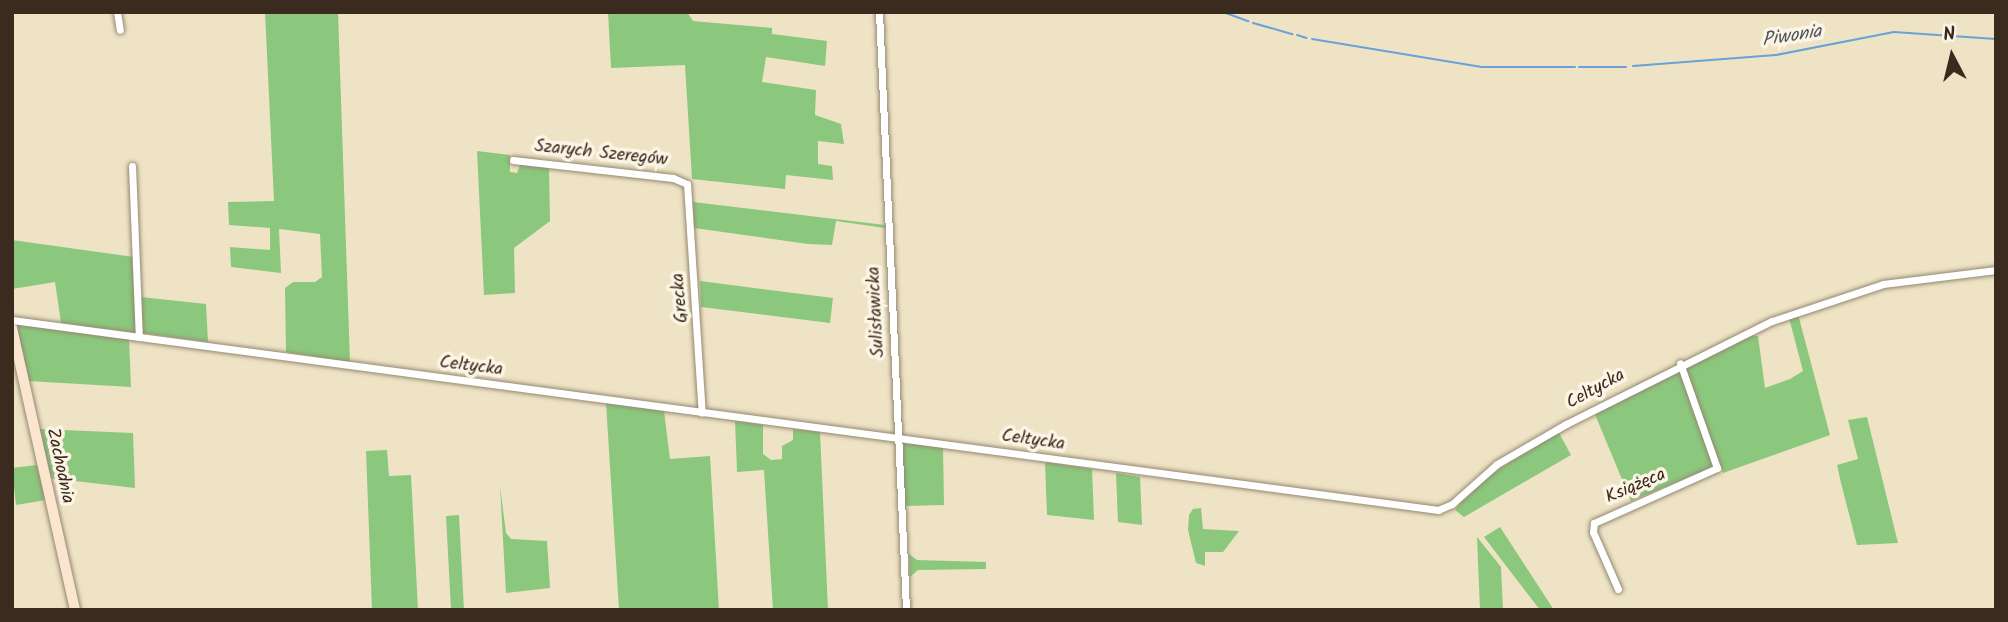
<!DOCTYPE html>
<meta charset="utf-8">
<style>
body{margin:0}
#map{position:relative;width:2008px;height:622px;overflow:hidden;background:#eee4c5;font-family:Kalam,sans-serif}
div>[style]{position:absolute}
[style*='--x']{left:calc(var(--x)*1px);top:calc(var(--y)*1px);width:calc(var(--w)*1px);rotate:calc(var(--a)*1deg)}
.green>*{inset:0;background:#8bc87d}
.stream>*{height:2px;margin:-1px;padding:0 1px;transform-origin:1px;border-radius:1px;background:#69a2d8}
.roads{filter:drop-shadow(0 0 2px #948772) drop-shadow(0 0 2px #948772)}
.street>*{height:7px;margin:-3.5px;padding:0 3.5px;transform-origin:3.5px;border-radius:3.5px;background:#fff}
.secondary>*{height:10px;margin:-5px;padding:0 5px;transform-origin:5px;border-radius:5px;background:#fbe5cf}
span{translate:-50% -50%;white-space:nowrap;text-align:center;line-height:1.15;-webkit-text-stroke:7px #fcf5e5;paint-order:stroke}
.street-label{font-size:18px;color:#3b2a1e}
.water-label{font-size:19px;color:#4b545f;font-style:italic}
.frame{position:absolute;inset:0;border:14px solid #3b2a1e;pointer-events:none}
.north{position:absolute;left:1917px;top:21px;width:70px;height:70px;-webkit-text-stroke:5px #fcf5e5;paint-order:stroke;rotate:353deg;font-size:19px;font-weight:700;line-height:28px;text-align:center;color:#3b2a1e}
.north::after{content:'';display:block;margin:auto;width:24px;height:32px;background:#3b2a1e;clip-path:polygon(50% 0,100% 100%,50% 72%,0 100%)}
</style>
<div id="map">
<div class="green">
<div style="clip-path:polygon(265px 12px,338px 12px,350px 362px,286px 352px,285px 288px,293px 282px,315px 282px,322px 277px,320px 234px,279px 229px,281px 273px,231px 267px,230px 247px,270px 250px,270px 228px,229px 225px,228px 202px,274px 201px)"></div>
<div style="clip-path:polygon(608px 12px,687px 12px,693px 21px,772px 28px,772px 34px,827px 41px,825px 66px,766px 57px,762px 82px,816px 90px,815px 115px,841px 124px,844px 144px,818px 141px,818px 164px,832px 166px,833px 180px,786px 175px,785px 189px,692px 179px,685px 65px,611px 68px)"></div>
<div style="clip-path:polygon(477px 151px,510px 155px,510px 172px,517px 173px,520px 165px,549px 167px,550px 221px,514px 248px,515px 293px,484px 295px)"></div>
<div style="clip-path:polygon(693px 202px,885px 225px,885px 228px,836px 221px,832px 245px,808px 244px,694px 228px)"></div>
<div style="clip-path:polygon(12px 240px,134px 257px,137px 333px,61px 323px,55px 282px,12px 289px)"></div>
<div style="clip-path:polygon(700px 281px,833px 298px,830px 323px,701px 307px)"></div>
<div style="clip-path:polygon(141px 297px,206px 304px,208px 342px,143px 333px)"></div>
<div style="clip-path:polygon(1798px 314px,1830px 435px,1723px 473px,1685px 368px,1748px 335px,1758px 336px,1765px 388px,1790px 379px,1803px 371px,1789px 318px)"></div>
<div style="clip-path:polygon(20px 324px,129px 338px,131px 387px,28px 381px,17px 328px)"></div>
<div style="clip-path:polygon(1680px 370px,1715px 466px,1631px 501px,1594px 412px)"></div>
<div style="clip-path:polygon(606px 403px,664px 411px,670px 459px,710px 456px,719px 610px,619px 610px)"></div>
<div style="clip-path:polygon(1867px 417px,1898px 543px,1857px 545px,1841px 483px,1837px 465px,1858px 459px,1848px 420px)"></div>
<div style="clip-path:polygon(735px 421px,763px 425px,763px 454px,771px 460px,782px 459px,782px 446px,793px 440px,793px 429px,820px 432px,828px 610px,773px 610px,764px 470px,737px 472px)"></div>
<div style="clip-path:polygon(39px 429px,133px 433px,135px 488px,49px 478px)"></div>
<div style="clip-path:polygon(1558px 431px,1571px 455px,1464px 517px,1455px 510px,1475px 485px)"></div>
<div style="clip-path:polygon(903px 443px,943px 447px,944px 505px,904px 506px)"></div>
<div style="clip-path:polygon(387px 450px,389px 476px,411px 475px,418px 610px,372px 610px,366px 451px)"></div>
<div style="clip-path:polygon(1045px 462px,1092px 469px,1094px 520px,1047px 515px)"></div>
<div style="clip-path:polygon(37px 465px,46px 500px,16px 505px,12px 468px)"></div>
<div style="clip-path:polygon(1116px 473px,1140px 477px,1142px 525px,1118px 522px)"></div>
<div style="clip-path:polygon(500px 486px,506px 533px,511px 539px,547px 541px,550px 588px,506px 593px)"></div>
<div style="clip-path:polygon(1201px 508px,1203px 529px,1239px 531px,1223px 552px,1205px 552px,1205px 566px,1196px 563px,1188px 530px,1189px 515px,1193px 509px)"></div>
<div style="clip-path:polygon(459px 515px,464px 610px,451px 610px,446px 516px)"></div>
<div style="clip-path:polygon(1500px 527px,1554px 610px,1540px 610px,1484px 537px)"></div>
<div style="clip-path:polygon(1477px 537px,1501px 567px,1503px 610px,1480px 610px)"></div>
<div style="clip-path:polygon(909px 554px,917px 560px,986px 562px,986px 569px,918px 570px,910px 577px)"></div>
</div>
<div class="stream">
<div style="--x:1223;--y:12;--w:27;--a:20"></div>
<div style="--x:1253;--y:23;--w:41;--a:15.8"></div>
<div style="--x:1297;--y:35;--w:10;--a:17"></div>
<div style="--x:1312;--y:39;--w:172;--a:9.4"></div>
<div style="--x:1482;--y:67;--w:93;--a:0"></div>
<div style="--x:1633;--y:66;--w:143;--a:-4.4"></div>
<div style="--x:1776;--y:55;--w:120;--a:-11"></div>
<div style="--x:1894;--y:32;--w:102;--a:3.9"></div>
<div style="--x:1579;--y:67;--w:47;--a:0"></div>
</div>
<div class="roads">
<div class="street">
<div style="--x:117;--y:12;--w:18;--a:81"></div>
<div style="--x:879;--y:12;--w:599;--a:87.41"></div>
<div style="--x:513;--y:160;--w:161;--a:6.4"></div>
<div style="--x:673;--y:178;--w:15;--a:23"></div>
<div style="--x:687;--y:184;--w:229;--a:86.3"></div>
<div style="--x:132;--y:166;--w:171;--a:87.7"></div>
<div style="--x:12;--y:320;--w:1439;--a:7.59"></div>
<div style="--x:1438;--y:510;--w:15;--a:-23"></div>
<div style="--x:1452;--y:504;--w:60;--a:-41.6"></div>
<div style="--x:1497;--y:464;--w:80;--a:-30.1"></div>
<div style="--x:1566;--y:424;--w:230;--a:-26.6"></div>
<div style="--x:1772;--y:321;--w:117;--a:-18.4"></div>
<div style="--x:1883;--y:284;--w:114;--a:-7.1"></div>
<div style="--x:1618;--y:589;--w:62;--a:-113.7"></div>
<div style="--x:1593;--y:532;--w:9;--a:-84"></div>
<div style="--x:1594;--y:523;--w:135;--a:-24.1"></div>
<div style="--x:1717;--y:468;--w:111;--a:-109.4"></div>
</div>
<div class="secondary">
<div style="--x:12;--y:328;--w:289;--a:77.4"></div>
</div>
</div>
<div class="street-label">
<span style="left:601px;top:154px;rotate:6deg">Szarych Szeregów</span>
<span style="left:681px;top:298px;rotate:-95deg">Grecka</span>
<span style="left:877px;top:312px;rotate:-93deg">Sulisławicka</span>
<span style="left:471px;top:367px;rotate:7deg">Celtycka</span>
<span style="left:1596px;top:390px;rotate:-29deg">Celtycka</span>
<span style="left:1033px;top:441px;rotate:8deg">Celtycka</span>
<span style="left:59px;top:466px;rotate:78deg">Zachodnia</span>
<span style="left:1636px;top:487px;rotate:-23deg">Książęca</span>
</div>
<div class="water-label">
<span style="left:1792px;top:37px;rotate:-9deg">Piwonia</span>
</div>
<div class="frame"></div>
<div class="north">N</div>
</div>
